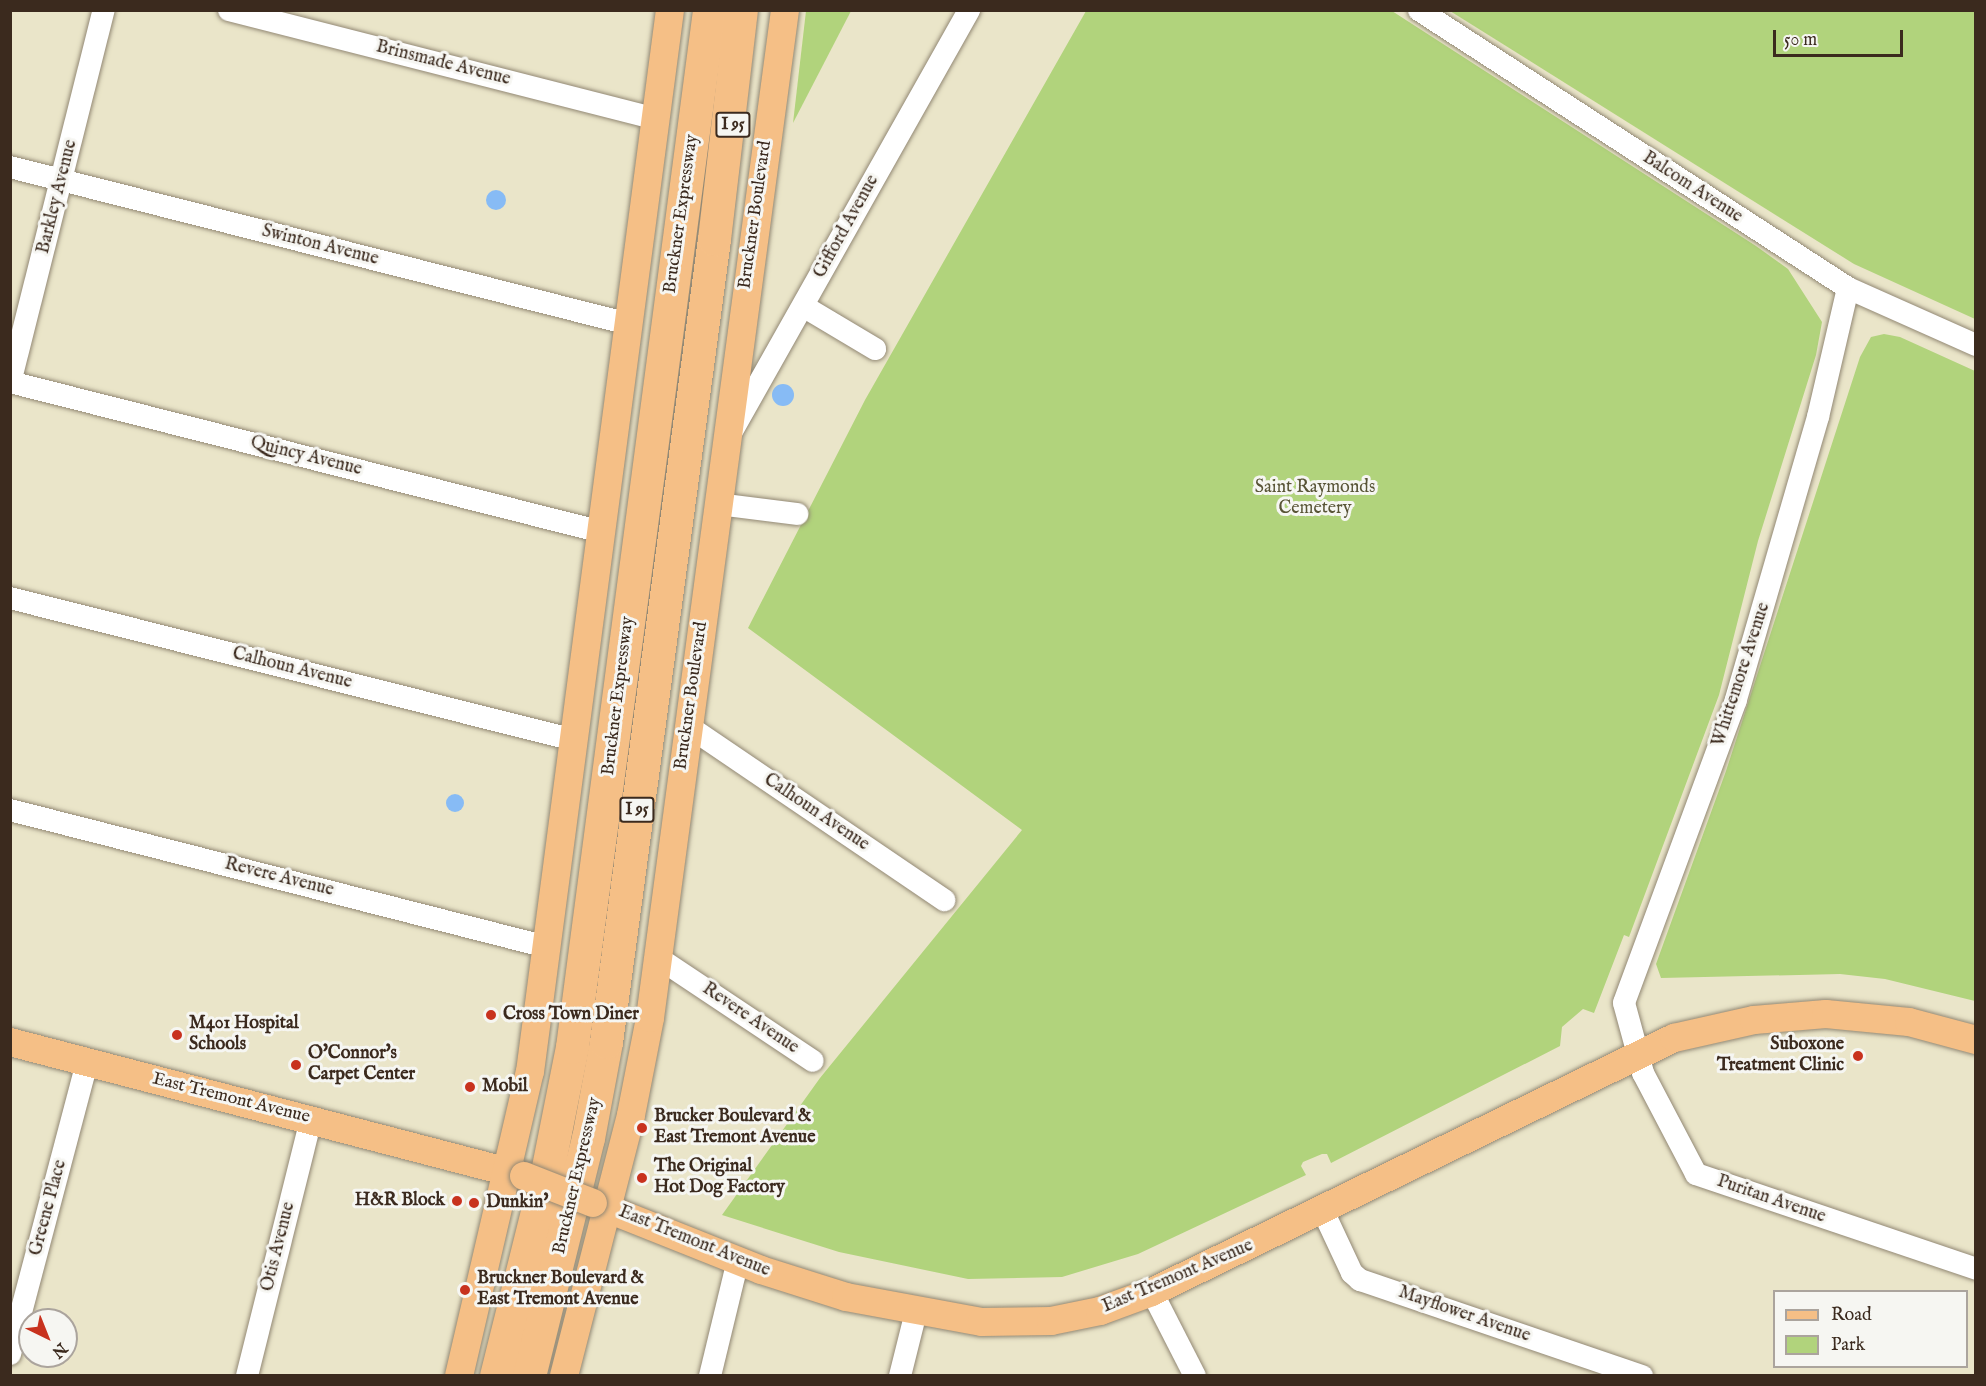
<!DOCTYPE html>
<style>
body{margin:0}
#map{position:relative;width:1986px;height:1386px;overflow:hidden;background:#eae5c9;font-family:"IM FELL English",serif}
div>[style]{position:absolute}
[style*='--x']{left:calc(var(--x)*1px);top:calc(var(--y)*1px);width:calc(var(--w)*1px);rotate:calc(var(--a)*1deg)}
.green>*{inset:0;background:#b1d37c}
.water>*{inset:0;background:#87bbf5}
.round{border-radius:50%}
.roads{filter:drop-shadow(0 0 2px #928874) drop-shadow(0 0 2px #928874)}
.minor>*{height:22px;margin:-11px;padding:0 11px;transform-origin:11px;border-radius:11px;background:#fff}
.major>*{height:28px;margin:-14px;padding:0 14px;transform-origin:14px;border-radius:14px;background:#f5bf86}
.highway>*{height:33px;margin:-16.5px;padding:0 16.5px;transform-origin:16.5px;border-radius:16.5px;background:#f5bf86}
.bridges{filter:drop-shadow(0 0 2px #928874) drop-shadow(0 0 2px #928874)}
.major-bridge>*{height:28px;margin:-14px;padding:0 14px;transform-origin:14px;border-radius:14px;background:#f5bf86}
.dots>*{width:16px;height:16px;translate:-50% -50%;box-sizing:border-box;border:3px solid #f6f6f2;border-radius:50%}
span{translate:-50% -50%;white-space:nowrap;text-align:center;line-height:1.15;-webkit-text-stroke:6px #f6f6f2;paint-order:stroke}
.shield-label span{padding:2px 4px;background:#f6f6f2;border:2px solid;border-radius:4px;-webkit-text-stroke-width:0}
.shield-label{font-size:16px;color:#3b2a1e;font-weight:700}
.street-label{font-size:18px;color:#3b2a1e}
.park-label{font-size:18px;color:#585436}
.poi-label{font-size:18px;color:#3b2a1e;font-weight:700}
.left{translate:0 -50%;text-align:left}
.right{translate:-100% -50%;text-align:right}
.frame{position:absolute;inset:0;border:12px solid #3b2a1e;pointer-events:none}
.legend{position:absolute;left:1773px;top:1290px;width:195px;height:78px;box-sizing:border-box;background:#f6f6f2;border:2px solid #aba49d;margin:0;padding:8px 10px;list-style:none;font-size:18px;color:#3b2a1e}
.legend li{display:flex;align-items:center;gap:12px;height:30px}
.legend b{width:30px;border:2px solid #aba49d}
.north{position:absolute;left:18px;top:1308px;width:60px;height:60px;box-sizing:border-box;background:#f6f6f2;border:2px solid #aba49d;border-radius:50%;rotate:137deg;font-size:16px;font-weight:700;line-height:24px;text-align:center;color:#3b2a1e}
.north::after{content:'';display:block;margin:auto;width:21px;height:27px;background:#c8321e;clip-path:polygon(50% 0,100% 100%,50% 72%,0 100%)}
.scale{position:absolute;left:1773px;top:30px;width:130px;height:27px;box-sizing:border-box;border:3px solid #3b2a1e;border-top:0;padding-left:8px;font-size:18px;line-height:21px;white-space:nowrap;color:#3b2a1e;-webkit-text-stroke:4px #f6f6f2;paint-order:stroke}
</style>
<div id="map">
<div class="green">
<div style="clip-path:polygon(806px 11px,851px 11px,793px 123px)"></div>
<div style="clip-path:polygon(1086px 11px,1392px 11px,1756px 246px,1788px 269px,1822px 322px,1816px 355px,1758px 541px,1719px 695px,1629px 937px,1624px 935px,1594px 1013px,1583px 1009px,1562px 1027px,1560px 1046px,1331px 1163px,1327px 1154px,1322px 1154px,1303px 1162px,1301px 1166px,1306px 1175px,1138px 1254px,1062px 1277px,968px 1279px,839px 1252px,722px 1215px,820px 1078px,1022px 830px,748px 628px,865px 400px)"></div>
<div style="clip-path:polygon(1450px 11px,1975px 11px,1975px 319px,1854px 264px)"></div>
<div style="clip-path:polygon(1884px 334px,1900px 337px,1975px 371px,1975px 1001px,1885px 979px,1840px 974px,1661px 978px,1656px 964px,1726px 771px,1860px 357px,1871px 337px)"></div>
</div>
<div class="water">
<div class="round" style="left:486px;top:190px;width:20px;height:20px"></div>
<div class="round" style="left:772px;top:384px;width:22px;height:22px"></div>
<div class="round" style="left:446px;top:794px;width:18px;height:18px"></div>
</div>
<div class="roads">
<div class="minor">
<div style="--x:229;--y:10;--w:441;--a:14.3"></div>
<div style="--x:1419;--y:10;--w:511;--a:32.94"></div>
<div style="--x:1848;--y:288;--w:140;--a:24"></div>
<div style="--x:10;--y:167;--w:639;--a:14.23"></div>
<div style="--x:1848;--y:288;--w:132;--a:103.1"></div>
<div style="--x:1818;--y:417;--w:295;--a:106.2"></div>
<div style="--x:1736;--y:700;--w:323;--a:110.3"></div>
<div style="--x:1624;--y:1003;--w:73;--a:74.8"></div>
<div style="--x:1643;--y:1073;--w:114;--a:62.3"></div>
<div style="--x:1696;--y:1174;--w:296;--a:18.7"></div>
<div style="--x:803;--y:306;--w:84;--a:30.8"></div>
<div style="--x:10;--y:382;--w:611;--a:14.22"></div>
<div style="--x:10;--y:383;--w:385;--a:-75.9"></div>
<div style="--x:732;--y:431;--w:483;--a:-60.6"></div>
<div style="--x:718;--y:504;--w:80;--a:7.2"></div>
<div style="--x:10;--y:598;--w:582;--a:14.13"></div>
<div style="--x:688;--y:726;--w:310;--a:34.2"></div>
<div style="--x:10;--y:810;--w:554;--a:14.31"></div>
<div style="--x:657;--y:957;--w:187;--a:33.7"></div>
<div style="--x:1323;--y:1211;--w:68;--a:64.9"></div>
<div style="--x:1352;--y:1273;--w:11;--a:41"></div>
<div style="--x:1360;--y:1280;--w:298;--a:18.8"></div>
<div style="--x:1152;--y:1292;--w:94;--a:62.9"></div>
<div style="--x:10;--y:1354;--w:302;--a:-75.2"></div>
<div style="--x:247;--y:1376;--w:265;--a:-76"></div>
<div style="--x:710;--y:1376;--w:119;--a:-76.4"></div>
<div style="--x:900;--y:1376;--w:66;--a:-76"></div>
</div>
<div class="major">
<div style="--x:10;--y:1042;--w:531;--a:14.61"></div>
<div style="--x:593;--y:1203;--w:181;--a:21.7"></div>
<div style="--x:761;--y:1270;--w:89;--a:17.6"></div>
<div style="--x:846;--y:1297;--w:138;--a:10.4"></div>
<div style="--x:982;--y:1322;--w:69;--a:-0.8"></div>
<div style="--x:1051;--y:1321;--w:50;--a:-11.5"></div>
<div style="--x:1100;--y:1311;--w:55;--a:-20.1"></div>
<div style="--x:1152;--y:1292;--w:581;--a:-25.95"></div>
<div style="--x:1674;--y:1038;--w:82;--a:-12.7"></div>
<div style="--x:1754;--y:1020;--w:72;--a:-4.8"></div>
<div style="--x:1826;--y:1014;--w:83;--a:5.5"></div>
<div style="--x:1909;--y:1022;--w:69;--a:15"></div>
<div style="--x:459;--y:1376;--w:312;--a:-76.9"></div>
<div style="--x:530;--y:1072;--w:1071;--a:-82.49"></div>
<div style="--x:564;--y:1376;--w:269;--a:-75.6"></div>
<div style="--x:631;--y:1115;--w:99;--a:-78.9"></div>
<div style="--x:650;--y:1018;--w:1017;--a:-82.37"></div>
</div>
<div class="highway">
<div style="--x:496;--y:1376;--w:210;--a:-76"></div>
<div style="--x:547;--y:1172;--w:127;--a:-78.7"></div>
<div style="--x:572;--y:1047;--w:1046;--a:-82.47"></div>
<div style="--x:529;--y:1376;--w:245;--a:-76.1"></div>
<div style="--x:588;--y:1138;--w:98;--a:-79.4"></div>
<div style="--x:606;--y:1042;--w:810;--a:-82.34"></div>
<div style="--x:714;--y:239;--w:231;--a:-83.3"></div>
</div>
</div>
<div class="bridges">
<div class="major-bridge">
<div style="--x:524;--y:1176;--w:74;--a:21.4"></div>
</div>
</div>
<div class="dots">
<div style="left:491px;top:1015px;background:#c8321e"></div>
<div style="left:177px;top:1035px;background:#c8321e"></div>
<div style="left:1858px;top:1056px;background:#c8321e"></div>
<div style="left:296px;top:1065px;background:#c8321e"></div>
<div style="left:470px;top:1087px;background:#c8321e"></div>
<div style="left:642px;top:1128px;background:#c8321e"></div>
<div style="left:642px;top:1178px;background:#c8321e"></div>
<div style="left:457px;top:1201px;background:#c8321e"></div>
<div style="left:474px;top:1203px;background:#c8321e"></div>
<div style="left:465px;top:1290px;background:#c8321e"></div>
</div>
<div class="shield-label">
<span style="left:733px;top:125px">I 95</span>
<span style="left:637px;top:810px">I 95</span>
</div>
<div class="street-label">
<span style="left:443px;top:64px;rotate:14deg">Brinsmade Avenue</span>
<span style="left:1692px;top:188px;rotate:33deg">Balcom Avenue</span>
<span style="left:58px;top:197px;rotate:-76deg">Barkley Avenue</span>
<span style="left:682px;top:214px;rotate:-82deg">Bruckner Expressway</span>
<span style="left:756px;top:215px;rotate:-82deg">Bruckner Boulevard</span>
<span style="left:847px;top:227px;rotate:-61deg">Gifford Avenue</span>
<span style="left:320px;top:246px;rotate:14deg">Swinton Avenue</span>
<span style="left:306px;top:457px;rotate:14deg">Quincy Avenue</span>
<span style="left:292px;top:669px;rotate:14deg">Calhoun Avenue</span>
<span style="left:1742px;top:675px;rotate:-72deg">Whittemore Avenue</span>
<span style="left:619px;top:696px;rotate:-83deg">Bruckner Expressway</span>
<span style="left:692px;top:696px;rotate:-82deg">Bruckner Boulevard</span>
<span style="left:816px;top:813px;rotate:34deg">Calhoun Avenue</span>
<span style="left:279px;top:878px;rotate:14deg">Revere Avenue</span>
<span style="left:750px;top:1019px;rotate:34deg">Revere Avenue</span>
<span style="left:231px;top:1099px;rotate:14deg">East Tremont Avenue</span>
<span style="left:578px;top:1176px;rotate:-77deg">Bruckner Expressway</span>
<span style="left:1771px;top:1200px;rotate:19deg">Puritan Avenue</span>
<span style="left:49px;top:1208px;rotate:-75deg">Greene Place</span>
<span style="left:694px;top:1242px;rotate:22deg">East Tremont Avenue</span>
<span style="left:279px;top:1247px;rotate:-76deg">Otis Avenue</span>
<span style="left:1178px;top:1277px;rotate:-23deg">East Tremont Avenue</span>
<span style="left:1464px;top:1315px;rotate:19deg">Mayflower Avenue</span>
</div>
<div class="park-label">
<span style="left:1315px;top:499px">Saint Raymonds<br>Cemetery</span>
</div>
<div class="poi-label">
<span class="left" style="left:503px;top:1015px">Cross Town Diner</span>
<span class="left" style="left:189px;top:1035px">M401 Hospital<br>Schools</span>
<span class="right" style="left:1844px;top:1056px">Suboxone<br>Treatment Clinic</span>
<span class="left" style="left:308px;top:1065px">O'Connor's<br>Carpet Center</span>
<span class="left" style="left:482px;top:1087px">Mobil</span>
<span class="left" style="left:654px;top:1128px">Brucker Boulevard &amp;<br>East Tremont Avenue</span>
<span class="left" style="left:654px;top:1178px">The Original<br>Hot Dog Factory</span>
<span class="right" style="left:445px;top:1201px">H&amp;R Block</span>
<span class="left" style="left:486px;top:1203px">Dunkin'</span>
<span class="left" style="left:477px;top:1290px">Bruckner Boulevard &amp;<br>East Tremont Avenue</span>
</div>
<div class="frame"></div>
<ul class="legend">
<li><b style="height:8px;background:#f5bf86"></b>Road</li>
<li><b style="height:16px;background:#b1d37c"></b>Park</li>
</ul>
<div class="north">N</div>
<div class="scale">50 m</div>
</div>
